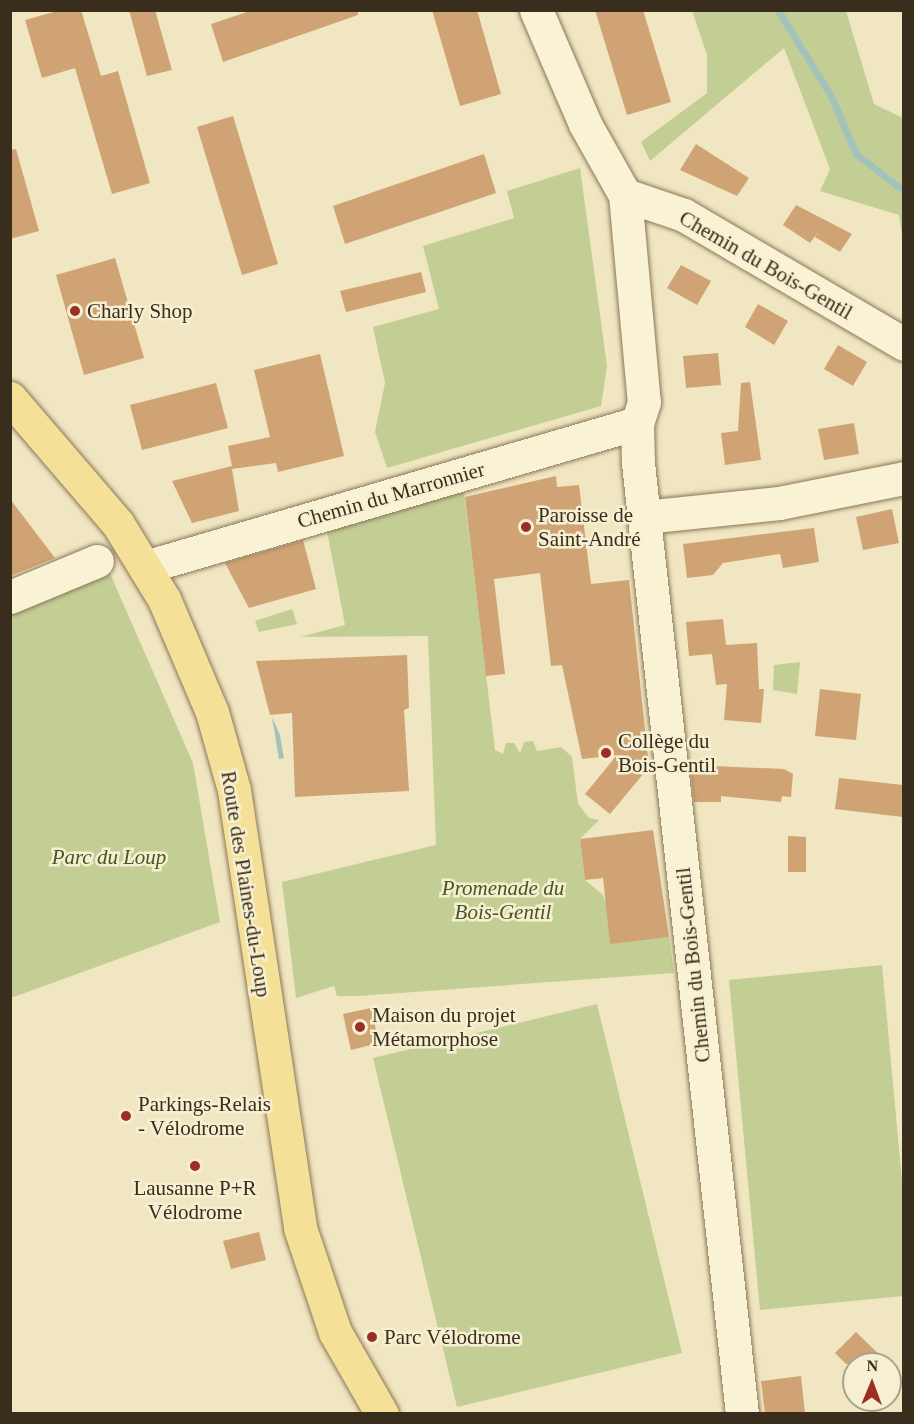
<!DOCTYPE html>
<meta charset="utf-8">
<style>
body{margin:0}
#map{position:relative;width:914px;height:1424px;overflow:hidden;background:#f0e6c1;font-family:"Times New Roman",serif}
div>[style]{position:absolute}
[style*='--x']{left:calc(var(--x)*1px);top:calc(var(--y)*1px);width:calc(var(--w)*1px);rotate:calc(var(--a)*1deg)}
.green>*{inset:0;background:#c3ce95}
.water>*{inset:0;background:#a4c2bc}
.stream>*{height:7px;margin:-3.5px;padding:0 3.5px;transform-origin:3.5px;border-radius:3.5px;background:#a4c2bc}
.building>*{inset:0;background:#d0a375}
.roads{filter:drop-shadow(0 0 2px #8a7758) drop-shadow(0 0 2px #8a7758)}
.minor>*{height:33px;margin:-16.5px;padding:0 16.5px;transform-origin:16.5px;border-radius:16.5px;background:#faf2d5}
.major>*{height:33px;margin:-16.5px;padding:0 16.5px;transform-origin:16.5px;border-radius:16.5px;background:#f5e097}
.dots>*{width:16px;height:16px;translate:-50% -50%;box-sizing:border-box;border:3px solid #f7efd1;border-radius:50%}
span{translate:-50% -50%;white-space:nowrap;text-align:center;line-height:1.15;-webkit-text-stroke:5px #f7efd1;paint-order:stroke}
.street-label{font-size:21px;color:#392d1d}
.poi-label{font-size:21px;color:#392d1d}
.left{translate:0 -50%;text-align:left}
.park-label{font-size:21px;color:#455722;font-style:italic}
.frame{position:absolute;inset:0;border:12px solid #392d1d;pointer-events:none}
.north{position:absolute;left:842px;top:1352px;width:60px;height:60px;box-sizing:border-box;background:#f7efd1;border:2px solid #aba189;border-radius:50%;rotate:1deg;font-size:16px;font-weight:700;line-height:24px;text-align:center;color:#392d1d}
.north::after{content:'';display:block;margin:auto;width:21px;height:27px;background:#9c2e25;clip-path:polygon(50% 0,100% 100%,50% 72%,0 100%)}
</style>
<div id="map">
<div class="green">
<div style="clip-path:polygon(692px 11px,846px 11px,874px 104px,903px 118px,903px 241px,899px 215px,820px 191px,830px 169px,784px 48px,650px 161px,641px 142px,707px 93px,707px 55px)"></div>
<div style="clip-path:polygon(580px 168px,607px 366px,601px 406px,387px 468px,375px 432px,385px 383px,373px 327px,439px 309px,423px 246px,514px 218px,507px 191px)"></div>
<div style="clip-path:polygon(464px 491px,495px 750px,503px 754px,506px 743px,514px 743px,520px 753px,524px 742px,533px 741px,537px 751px,561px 747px,572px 757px,578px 804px,589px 818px,599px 820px,580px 839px,585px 880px,603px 895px,609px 912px,610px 943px,669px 937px,674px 973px,359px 996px,337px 996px,334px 986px,296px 998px,282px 882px,436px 845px,428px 636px,300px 637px,345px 625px,327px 531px)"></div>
<div style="clip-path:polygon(108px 569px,193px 763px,220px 922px,11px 998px,11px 607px)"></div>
<div style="clip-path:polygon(292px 609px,297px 624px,259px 632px,255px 621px)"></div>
<div style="clip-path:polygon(800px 662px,797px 694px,773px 690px,774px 665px)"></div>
<div style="clip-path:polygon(882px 965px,903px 1192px,903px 1296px,760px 1310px,729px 980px)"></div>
<div style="clip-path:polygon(597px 1004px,682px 1353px,457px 1407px,373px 1058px)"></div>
</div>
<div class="water">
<div style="clip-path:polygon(272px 717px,280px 735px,284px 758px,279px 759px)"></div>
</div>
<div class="stream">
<div style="--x:778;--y:10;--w:101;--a:58.4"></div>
<div style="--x:831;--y:96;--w:63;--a:66.7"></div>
<div style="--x:856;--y:154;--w:61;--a:37.6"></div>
</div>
<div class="building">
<div style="clip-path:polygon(61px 10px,81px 10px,101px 76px,118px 71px,150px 183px,112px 194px,75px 68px,42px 78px,25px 20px)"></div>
<div style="clip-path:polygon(129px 10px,155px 10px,172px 70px,147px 76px)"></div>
<div style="clip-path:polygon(253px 10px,358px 10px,358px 15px,223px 62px,211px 24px)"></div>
<div style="clip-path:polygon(432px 10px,477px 10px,501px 94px,460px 106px)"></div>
<div style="clip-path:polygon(595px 10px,643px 10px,671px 102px,627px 115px)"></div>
<div style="clip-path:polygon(233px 116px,278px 264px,242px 275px,197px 127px)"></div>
<div style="clip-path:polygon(696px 144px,749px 178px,737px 196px,680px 170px)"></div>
<div style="clip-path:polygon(16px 149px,39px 231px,10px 239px,10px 150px)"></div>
<div style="clip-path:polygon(484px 154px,496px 193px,345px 244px,333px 206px)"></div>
<div style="clip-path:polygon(796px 205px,852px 234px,840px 252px,815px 237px,821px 228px,810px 243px,783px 225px)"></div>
<div style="clip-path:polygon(115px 258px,144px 358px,84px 375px,56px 275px)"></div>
<div style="clip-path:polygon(681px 265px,711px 281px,697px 305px,667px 288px)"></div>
<div style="clip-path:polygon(421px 272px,426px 292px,346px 312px,340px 291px)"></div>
<div style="clip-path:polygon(758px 304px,788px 321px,774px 345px,745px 327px)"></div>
<div style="clip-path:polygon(838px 345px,867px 362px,853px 386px,824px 369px)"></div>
<div style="clip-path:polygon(718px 353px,721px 385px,686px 388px,683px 356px)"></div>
<div style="clip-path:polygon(320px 354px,344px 456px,278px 472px,276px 463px,232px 469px,239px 511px,192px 523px,172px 481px,232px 466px,228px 446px,270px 437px,254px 370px)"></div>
<div style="clip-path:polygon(750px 382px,761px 460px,725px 465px,721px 433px,738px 431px,741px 383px)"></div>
<div style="clip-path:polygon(216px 383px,228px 428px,142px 450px,130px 405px)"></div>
<div style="clip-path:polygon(854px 423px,859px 454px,824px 460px,818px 429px)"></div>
<div style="clip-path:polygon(556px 476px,557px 487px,579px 485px,591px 584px,629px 580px,649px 767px,610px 814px,585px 794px,617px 755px,582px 759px,562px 665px,551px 666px,540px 573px,494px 579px,505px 674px,486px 676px,465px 497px)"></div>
<div style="clip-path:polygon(10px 499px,55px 558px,10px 576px)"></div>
<div style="clip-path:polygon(892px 509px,899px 543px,863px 550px,856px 517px)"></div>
<div style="clip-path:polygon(814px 528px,819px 562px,783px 568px,780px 554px,723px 563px,713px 575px,687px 578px,683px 544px)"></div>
<div style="clip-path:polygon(303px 540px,316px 589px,249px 608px,225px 563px)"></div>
<div style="clip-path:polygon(723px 619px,726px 645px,757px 643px,759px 689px,764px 689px,761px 723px,724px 720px,727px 684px,716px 685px,712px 654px,689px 656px,686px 622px)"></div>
<div style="clip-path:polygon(407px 655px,409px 708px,404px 710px,409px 791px,295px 797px,292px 713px,270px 715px,256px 661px)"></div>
<div style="clip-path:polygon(820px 689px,861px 694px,856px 740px,815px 736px)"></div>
<div style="clip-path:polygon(690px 765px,784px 769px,793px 774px,791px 797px,782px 796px,781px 802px,721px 796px,721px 802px,694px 802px)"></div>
<div style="clip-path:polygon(839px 778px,903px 785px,903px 817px,835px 809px)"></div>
<div style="clip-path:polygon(653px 830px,669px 937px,610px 944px,603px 878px,585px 880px,580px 839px)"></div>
<div style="clip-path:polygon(788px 836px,806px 837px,806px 872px,788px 872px)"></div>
<div style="clip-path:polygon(371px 1008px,379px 1043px,351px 1050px,343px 1014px)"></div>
<div style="clip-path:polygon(259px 1232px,266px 1260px,231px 1269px,223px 1241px)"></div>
<div style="clip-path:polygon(856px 1332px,889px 1364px,846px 1364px,835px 1353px)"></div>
<div style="clip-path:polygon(801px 1376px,805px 1413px,765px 1413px,761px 1381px)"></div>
</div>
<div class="roads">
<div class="minor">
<div style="--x:536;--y:10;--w:124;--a:66.7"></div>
<div style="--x:585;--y:124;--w:81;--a:60.6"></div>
<div style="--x:625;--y:195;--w:208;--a:84.8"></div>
<div style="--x:644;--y:402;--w:22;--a:108"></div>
<div style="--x:637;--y:423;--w:40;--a:88.6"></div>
<div style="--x:638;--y:463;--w:957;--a:83.76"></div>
<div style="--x:625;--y:195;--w:62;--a:18.7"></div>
<div style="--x:684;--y:215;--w:255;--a:30.4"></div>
<div style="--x:644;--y:517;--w:136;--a:-5.9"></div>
<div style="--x:779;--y:503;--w:127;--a:-11.3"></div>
<div style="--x:145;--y:567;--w:513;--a:-16.31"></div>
<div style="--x:10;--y:597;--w:94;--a:-22.5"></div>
</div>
<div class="major">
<div style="--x:10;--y:398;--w:166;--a:49.4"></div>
<div style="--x:118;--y:524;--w:88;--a:58.5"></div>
<div style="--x:164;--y:599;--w:123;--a:67"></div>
<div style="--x:212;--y:712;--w:81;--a:74.2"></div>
<div style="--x:234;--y:790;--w:443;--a:81.4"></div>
<div style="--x:300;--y:1228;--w:110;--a:71.4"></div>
<div style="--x:335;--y:1332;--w:95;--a:60.2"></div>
</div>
</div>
<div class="dots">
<div style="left:75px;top:311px;background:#9c2e25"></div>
<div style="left:526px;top:527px;background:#9c2e25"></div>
<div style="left:606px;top:753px;background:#9c2e25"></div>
<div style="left:360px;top:1027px;background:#9c2e25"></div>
<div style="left:126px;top:1116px;background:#9c2e25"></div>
<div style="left:195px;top:1166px;background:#9c2e25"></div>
<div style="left:372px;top:1337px;background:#9c2e25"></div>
</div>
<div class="street-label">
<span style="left:766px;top:265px;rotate:30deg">Chemin du Bois-Gentil</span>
<span style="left:391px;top:495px;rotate:-16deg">Chemin du Marronnier</span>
<span style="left:246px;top:884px;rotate:81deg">Route des Plaines-du-Loup</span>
<span style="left:693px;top:965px;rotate:-96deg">Chemin du Bois-Gentil</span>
</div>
<div class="poi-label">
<span class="left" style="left:87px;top:311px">Charly Shop</span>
<span class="left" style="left:538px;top:527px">Paroisse de<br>Saint-André</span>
<span class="left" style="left:618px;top:753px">Collège du<br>Bois-Gentil</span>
<span class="left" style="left:372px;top:1027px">Maison du projet<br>Métamorphose</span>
<span class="left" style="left:138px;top:1116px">Parkings-Relais<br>- Vélodrome</span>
<span style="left:195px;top:1200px">Lausanne P+R<br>Vélodrome</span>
<span class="left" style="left:384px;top:1337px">Parc Vélodrome</span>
</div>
<div class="park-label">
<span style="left:109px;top:857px">Parc du Loup</span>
<span style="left:503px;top:900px">Promenade du<br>Bois-Gentil</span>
</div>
<div class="frame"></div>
<div class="north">N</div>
</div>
